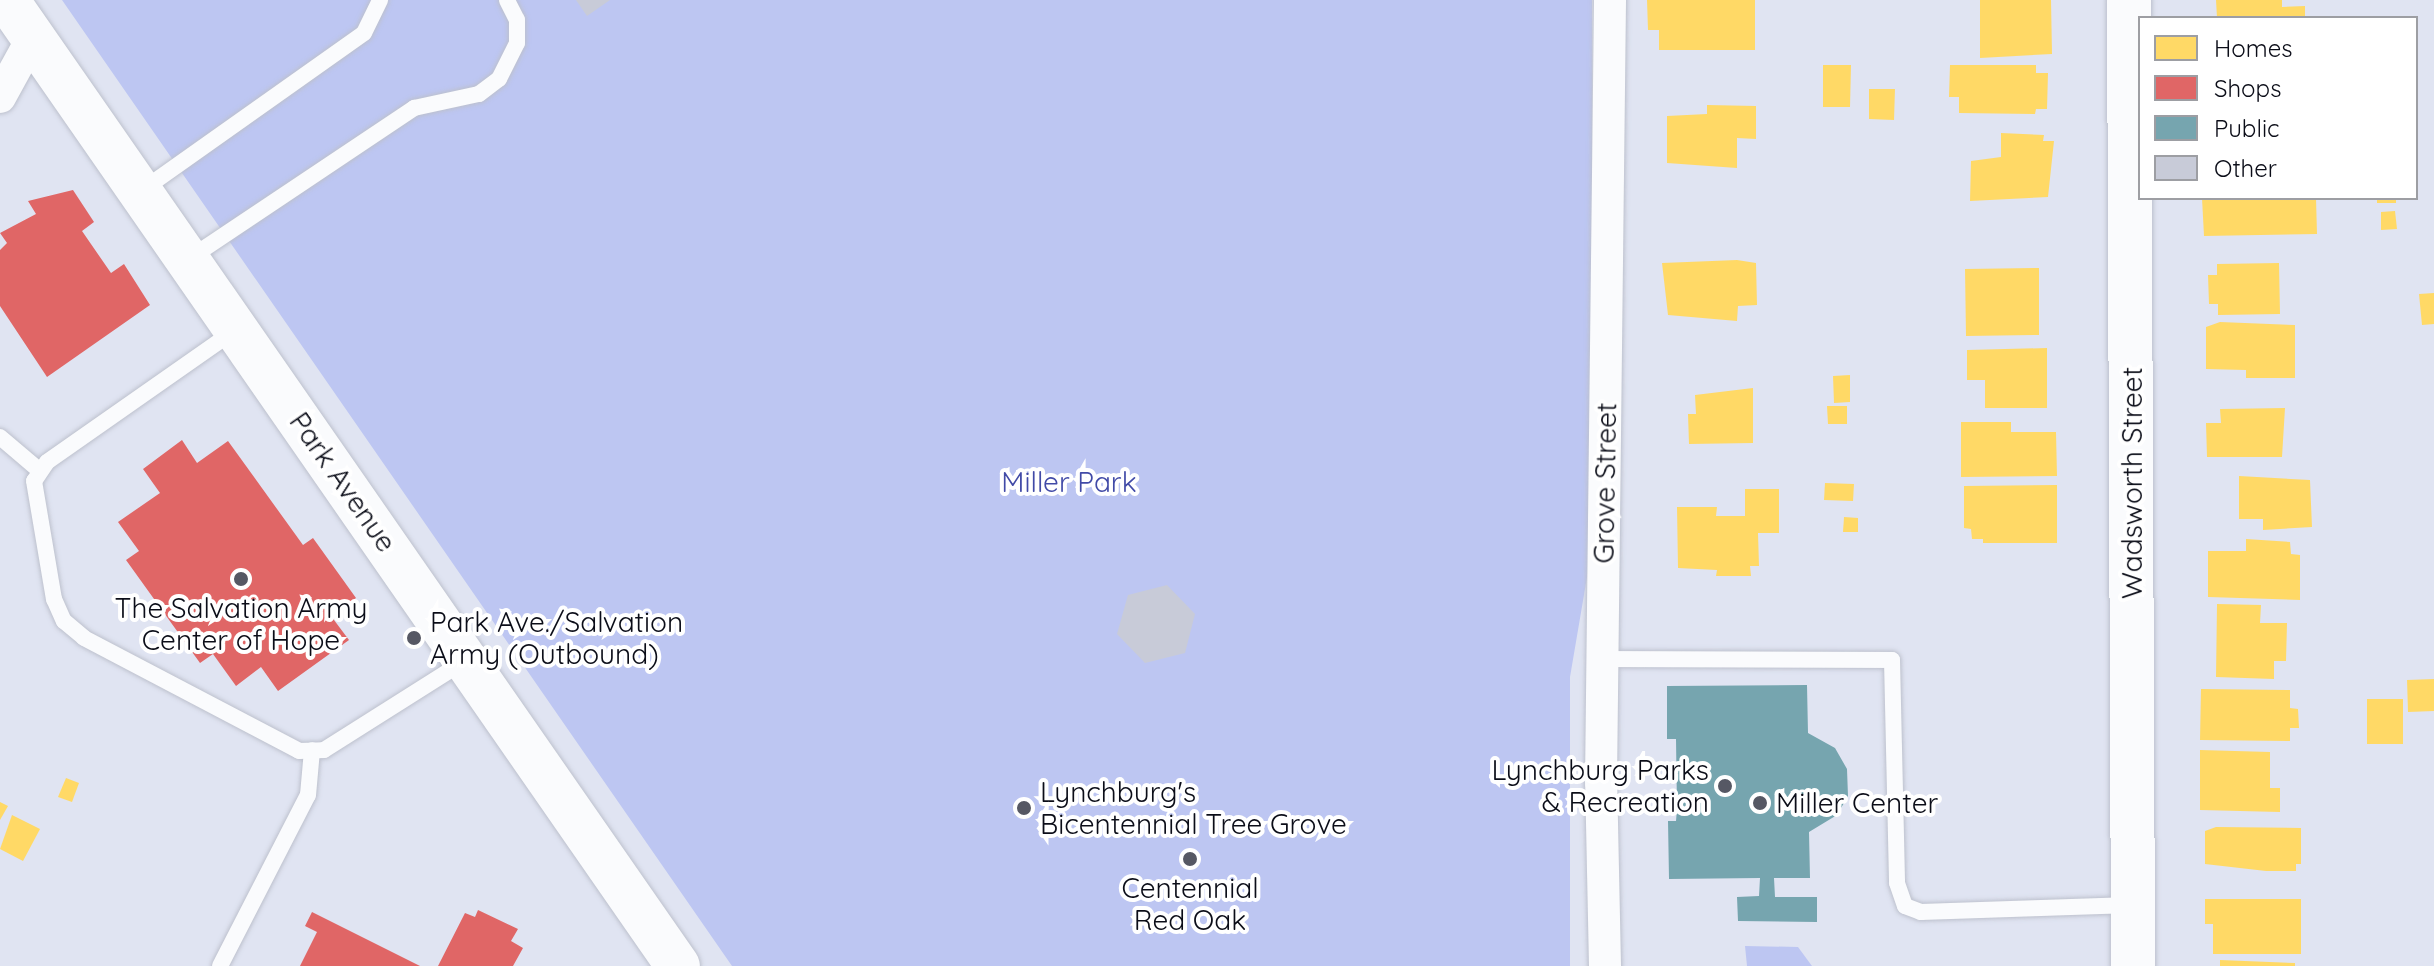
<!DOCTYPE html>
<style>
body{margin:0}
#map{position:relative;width:2434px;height:966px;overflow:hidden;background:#e0e4f2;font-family:Quicksand,sans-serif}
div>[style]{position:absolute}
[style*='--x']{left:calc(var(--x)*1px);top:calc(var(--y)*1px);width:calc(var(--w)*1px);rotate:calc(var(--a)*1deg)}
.green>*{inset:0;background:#bdc6f2}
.homes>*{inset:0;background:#ffd966}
.shops>*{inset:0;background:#e06666}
.public>*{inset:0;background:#76a5af}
.building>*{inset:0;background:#c8cbd8}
.roads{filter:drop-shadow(0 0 2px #bdc1cd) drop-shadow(0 0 2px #bdc1cd)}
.lane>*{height:16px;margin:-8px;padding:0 8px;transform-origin:8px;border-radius:8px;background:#fafbfd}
.street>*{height:32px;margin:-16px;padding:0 16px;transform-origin:16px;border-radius:16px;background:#fafbfd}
.secondary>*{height:44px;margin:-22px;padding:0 22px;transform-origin:22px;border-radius:22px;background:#fafbfd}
.dots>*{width:22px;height:22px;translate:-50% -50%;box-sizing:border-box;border:4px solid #fff;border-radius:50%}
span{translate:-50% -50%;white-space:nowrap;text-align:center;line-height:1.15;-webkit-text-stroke:8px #fff;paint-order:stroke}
.street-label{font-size:28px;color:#0b0d18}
.park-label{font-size:28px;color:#414aa7}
.poi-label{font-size:28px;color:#0b0d18}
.left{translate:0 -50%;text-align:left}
.right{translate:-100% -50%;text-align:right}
.legend{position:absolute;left:2138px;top:16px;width:280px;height:184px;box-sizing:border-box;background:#fff;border:2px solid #9d9ea3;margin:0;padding:10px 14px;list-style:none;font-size:24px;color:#0b0d18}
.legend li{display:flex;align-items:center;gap:16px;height:40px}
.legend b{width:40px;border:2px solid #9d9ea3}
</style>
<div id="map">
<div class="green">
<div style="clip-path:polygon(62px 0,1592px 0,1593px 542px,1570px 677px,1570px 966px,732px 966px)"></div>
<div style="clip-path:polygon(1745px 946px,1798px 947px,1812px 966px,1747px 966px)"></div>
</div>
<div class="homes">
<div style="clip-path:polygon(1647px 0,1755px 0,1755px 50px,1659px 50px,1659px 30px,1648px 30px)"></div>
<div style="clip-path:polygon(1980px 0,2051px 0,2052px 54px,1980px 58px)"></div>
<div style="clip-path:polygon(2216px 0,2282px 0,2282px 7px,2305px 6px,2305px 18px,2217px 18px)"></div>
<div style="clip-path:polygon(1823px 65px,1851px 65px,1850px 107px,1823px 107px)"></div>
<div style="clip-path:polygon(1950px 65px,2036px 65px,2036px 73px,2048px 73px,2047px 109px,2036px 109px,2035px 114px,1959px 113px,1959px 97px,1949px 97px)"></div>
<div style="clip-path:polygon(1869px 89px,1895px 89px,1894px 120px,1869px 119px)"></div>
<div style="clip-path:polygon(1707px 105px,1756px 106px,1756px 139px,1737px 138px,1737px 168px,1667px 163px,1667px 116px,1707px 114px)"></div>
<div style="clip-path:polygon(2001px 133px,2044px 135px,2043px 141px,2054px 141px,2048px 197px,1970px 201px,1971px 161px,2001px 157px)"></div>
<div style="clip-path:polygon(2202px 198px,2316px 198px,2317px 234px,2204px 236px)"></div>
<div style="clip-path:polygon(2377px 198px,2396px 198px,2396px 203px,2377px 203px)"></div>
<div style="clip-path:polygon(2395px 211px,2397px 229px,2381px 230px,2381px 212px)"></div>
<div style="clip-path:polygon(1737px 260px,1756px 263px,1757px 305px,1738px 306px,1737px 321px,1668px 315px,1662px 263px)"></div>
<div style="clip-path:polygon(2279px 263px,2280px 314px,2218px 315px,2218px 304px,2209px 304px,2208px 275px,2217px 275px,2217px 264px)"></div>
<div style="clip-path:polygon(2039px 268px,2039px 335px,1966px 336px,1965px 269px)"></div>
<div style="clip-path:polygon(2434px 293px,2434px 324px,2422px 325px,2419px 294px)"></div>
<div style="clip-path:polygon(2220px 322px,2295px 325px,2295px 378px,2246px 378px,2246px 370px,2206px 369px,2206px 327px)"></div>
<div style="clip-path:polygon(2047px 348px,2047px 408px,1985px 408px,1985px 380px,1967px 380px,1967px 350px)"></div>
<div style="clip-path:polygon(1850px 375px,1850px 402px,1834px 403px,1833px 376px)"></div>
<div style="clip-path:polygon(1753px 388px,1753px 443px,1689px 444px,1688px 414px,1696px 414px,1695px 395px)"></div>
<div style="clip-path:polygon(1827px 406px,1847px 406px,1847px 424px,1828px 424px)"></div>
<div style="clip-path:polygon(2285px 408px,2282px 457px,2207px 457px,2206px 423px,2221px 423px,2220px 409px)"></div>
<div style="clip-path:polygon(1961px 422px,2011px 422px,2011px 432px,2056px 432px,2057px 476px,1961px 477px)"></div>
<div style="clip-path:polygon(2239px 476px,2310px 480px,2312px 527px,2263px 530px,2263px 519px,2239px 519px)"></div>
<div style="clip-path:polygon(1825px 483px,1854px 484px,1853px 501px,1824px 500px)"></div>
<div style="clip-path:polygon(2057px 485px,2057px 543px,1983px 543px,1983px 539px,1972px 539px,1971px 529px,1964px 528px,1964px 486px)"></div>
<div style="clip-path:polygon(1745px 489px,1779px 489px,1779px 533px,1758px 533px,1759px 566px,1750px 566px,1751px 576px,1716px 576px,1717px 570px,1678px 568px,1677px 507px,1717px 507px,1716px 516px,1745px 516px)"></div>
<div style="clip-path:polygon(1844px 517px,1858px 518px,1858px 532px,1843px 532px)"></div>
<div style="clip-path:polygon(2246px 539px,2290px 542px,2291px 554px,2300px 555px,2300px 600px,2208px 597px,2208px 551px,2246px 551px)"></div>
<div style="clip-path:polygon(2217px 604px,2261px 605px,2260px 623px,2287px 623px,2286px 661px,2274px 661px,2274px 679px,2216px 677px)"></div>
<div style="clip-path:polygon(2434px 679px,2434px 711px,2408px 712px,2407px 680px)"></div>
<div style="clip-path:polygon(2201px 689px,2290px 690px,2290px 708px,2298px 709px,2299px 728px,2290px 728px,2290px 741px,2200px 740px)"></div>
<div style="clip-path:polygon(2367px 699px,2403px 699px,2403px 744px,2367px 744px)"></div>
<div style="clip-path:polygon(2200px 750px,2270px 752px,2270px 788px,2280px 788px,2280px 812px,2200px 810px)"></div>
<div style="clip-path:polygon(66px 778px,79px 783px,72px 802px,58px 797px)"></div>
<div style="clip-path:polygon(0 802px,8px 806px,0 820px)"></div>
<div style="clip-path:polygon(12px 815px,40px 829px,23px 861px,0 849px)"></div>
<div style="clip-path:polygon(2216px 827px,2301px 828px,2301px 864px,2296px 864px,2296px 871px,2266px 871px,2205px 864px,2205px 831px)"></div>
<div style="clip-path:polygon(2205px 899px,2301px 899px,2301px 954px,2213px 954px,2213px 924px,2205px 924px)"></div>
<div style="clip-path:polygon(2220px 960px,2295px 963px,2295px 966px,2220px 966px)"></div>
</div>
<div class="shops">
<div style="clip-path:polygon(73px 190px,94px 222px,82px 231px,111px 273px,124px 264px,150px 305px,47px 377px,0 306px,0 250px,7px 243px,0 233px,36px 214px,28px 201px)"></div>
<div style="clip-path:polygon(182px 440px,197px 463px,228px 441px,303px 545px,313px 538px,356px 598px,331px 616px,349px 640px,278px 691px,261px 667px,236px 686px,213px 654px,200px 663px,126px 560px,139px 551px,118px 522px,160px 493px,143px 469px)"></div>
<div style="clip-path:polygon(478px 910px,518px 929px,511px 941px,523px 948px,513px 966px,438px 966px,465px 913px,475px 917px)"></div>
<div style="clip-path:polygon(312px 912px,420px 966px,300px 966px,317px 932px,305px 926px)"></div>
</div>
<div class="public">
<div style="clip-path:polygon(1807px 685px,1808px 733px,1835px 748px,1847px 769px,1848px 796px,1837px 815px,1809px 832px,1810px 878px,1774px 878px,1775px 897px,1817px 897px,1817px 922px,1738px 921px,1737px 897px,1759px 896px,1760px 878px,1669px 879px,1668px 821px,1676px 821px,1677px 809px,1676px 739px,1667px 739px,1667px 686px)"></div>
</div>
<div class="building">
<div style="clip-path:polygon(576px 0,610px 0,587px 16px)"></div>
<div style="clip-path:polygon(1167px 585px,1195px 614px,1185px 653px,1145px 663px,1117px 634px,1128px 595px)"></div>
</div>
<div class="roads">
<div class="lane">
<div style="--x:141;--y:191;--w:273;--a:-35.3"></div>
<div style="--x:364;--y:33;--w:37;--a:-64"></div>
<div style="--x:190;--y:258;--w:270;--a:-33.8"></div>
<div style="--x:414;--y:108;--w:66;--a:-12.2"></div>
<div style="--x:479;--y:94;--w:25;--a:-37"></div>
<div style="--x:499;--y:79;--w:40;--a:-63.4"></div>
<div style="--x:517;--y:43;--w:23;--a:-90"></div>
<div style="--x:517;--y:20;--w:22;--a:-117"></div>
<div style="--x:234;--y:331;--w:228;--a:145"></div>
<div style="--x:47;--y:462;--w:23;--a:124"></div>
<div style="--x:34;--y:481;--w:120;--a:80.4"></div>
<div style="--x:54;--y:599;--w:24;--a:66"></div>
<div style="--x:64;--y:621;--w:26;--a:40"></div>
<div style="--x:84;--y:638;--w:243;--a:27.7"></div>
<div style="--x:299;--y:751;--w:25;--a:-2"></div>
<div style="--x:324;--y:750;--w:167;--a:-32.3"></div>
<div style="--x:0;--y:437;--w:52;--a:40.4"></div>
<div style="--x:1603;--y:659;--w:289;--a:0.2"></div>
<div style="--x:1892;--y:660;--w:223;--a:88.7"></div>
<div style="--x:1897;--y:883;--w:24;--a:71"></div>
<div style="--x:1905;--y:906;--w:17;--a:21"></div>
<div style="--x:1921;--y:912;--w:210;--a:-1.9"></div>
<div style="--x:220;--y:966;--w:192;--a:-62.8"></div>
<div style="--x:308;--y:795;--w:45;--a:-84.9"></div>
</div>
<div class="street">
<div style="--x:0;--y:97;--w:68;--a:-61.2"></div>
<div style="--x:1605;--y:966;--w:184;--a:-91.2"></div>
<div style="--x:1601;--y:782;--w:782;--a:-89.34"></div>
</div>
<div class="secondary">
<div style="--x:7;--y:0;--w:1176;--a:55.22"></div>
<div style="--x:2129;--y:0;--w:966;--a:89.76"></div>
</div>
</div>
<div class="dots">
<div style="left:241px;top:579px;background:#565864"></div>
<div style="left:414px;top:638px;background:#565864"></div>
<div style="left:1725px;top:786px;background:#565864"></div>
<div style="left:1760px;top:803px;background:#565864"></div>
<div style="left:1024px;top:808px;background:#565864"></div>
<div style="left:1190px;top:859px;background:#565864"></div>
</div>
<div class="street-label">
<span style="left:343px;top:482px;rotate:55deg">Park Avenue</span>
<span style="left:1605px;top:483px;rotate:-89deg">Grove Street</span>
<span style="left:2132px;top:483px;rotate:-90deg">Wadsworth Street</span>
</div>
<div class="park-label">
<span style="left:1069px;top:482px">Miller Park</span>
</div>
<div class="poi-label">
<span style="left:241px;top:624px">The Salvation Army<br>Center of Hope</span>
<span class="left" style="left:430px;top:638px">Park Ave./Salvation<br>Army (Outbound)</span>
<span class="right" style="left:1709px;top:786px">Lynchburg Parks<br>&amp; Recreation</span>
<span class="left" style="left:1040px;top:808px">Lynchburg's<br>Bicentennial Tree Grove</span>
<span class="left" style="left:1776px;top:803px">Miller Center</span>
<span style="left:1190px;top:904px">Centennial<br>Red Oak</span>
</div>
<ul class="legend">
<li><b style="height:22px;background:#ffd966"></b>Homes</li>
<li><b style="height:22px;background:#e06666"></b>Shops</li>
<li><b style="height:22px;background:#76a5af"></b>Public</li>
<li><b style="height:22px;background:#c8cbd8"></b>Other</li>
</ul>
</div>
